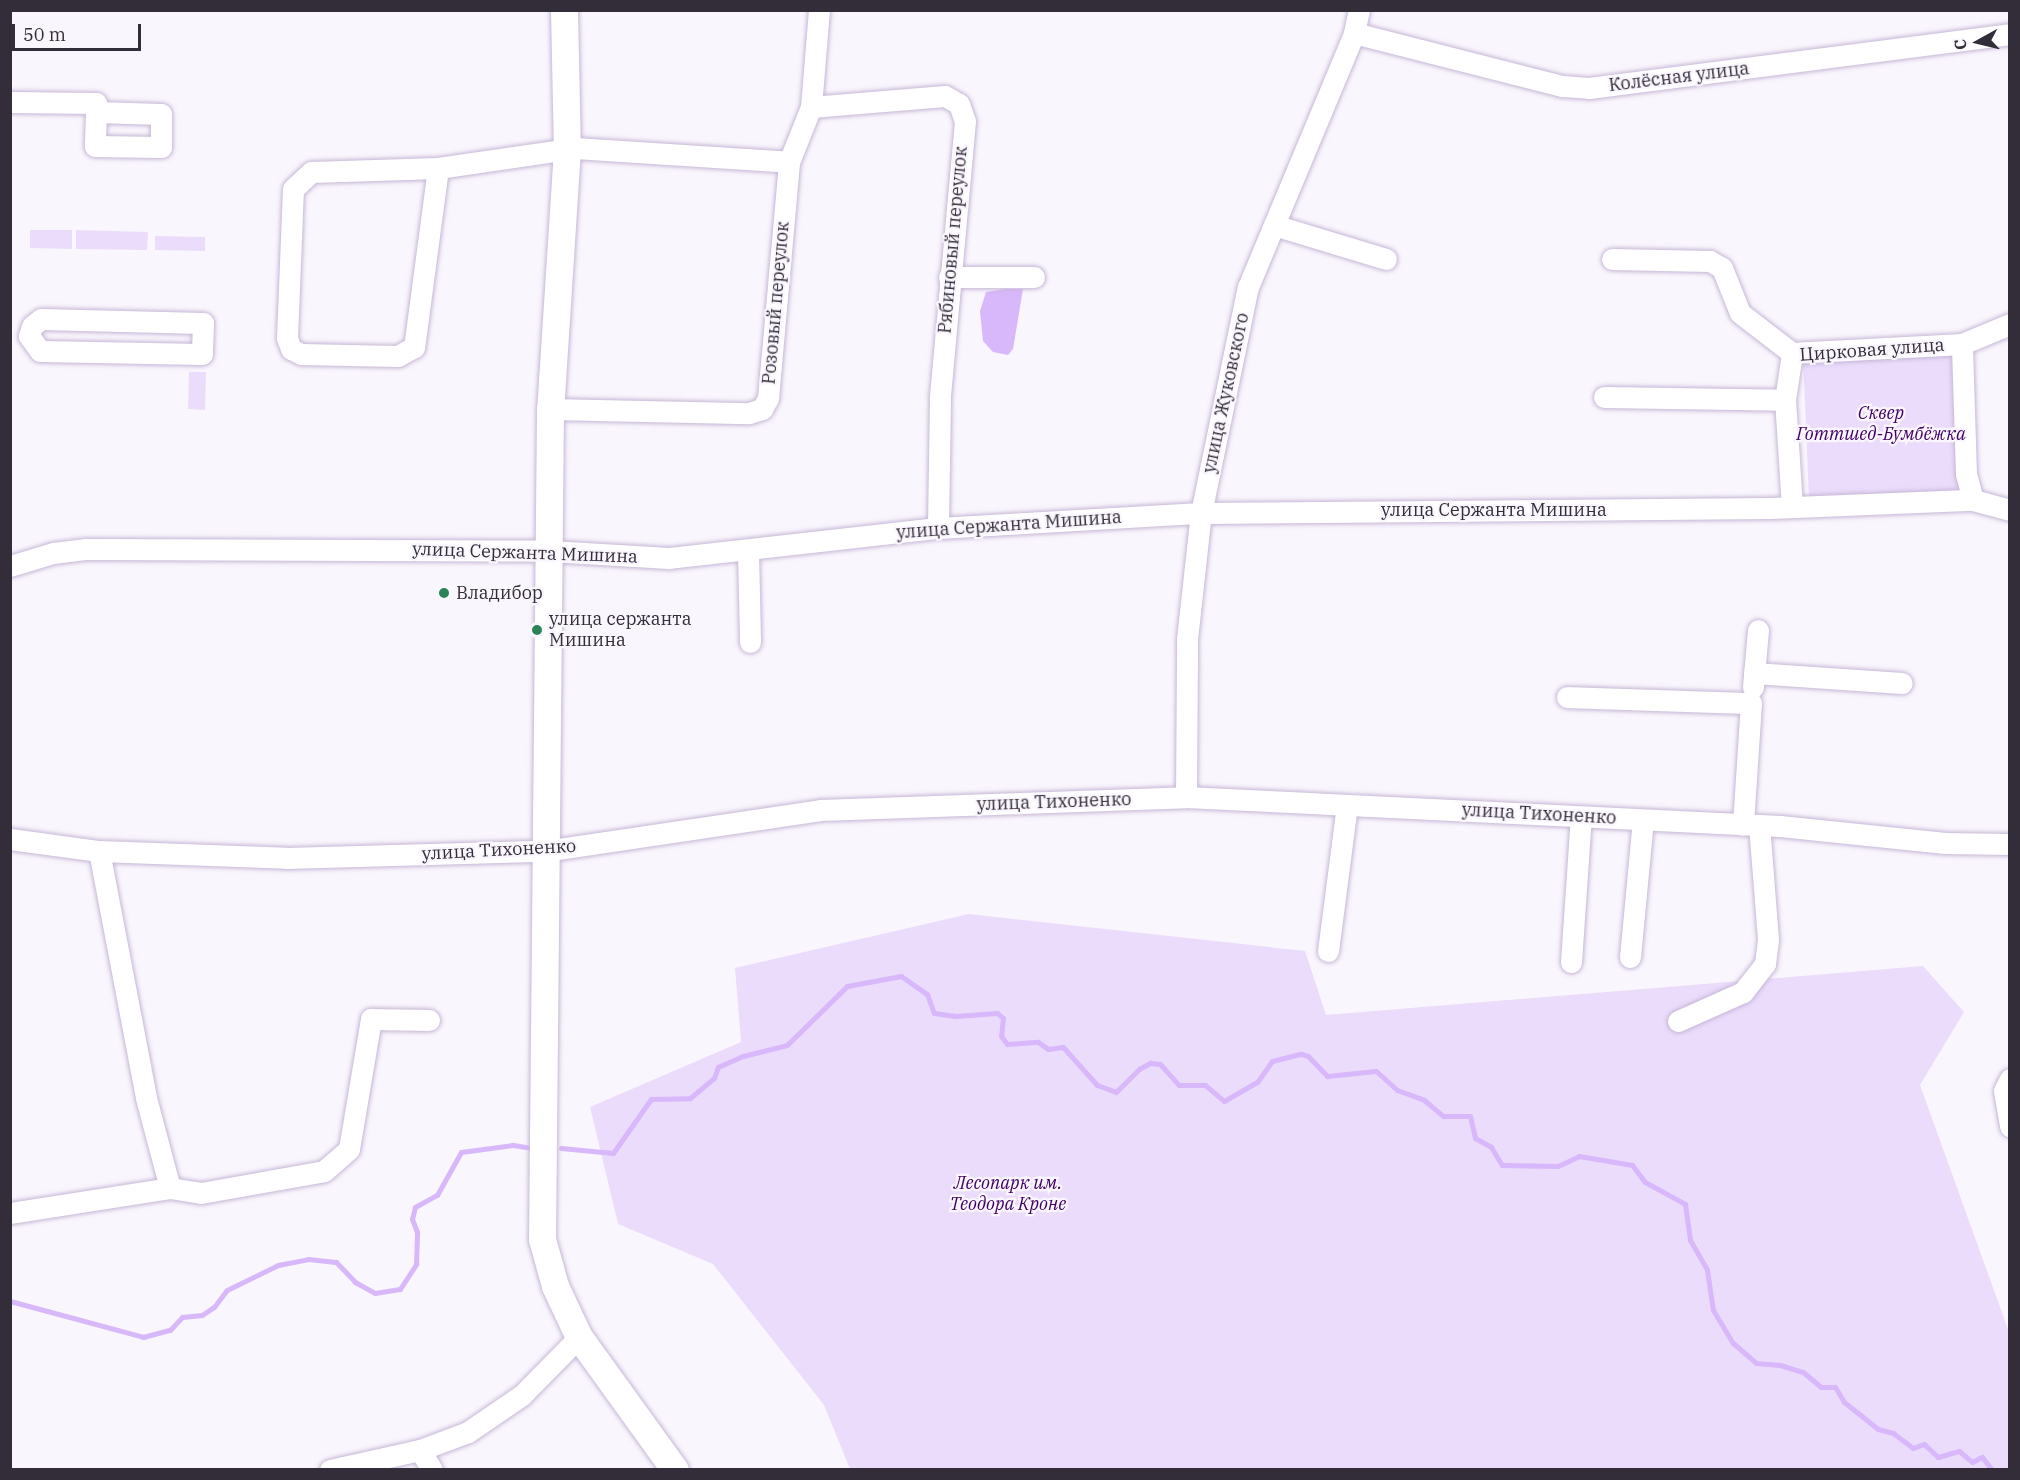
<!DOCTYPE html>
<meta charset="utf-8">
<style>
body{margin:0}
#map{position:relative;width:2020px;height:1480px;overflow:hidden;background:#faf6fd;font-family:"IBM Plex Serif",serif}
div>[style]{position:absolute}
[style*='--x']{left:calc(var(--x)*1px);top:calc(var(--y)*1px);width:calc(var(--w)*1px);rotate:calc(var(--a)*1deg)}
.green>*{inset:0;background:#ebdcfc}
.water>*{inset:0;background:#d8b7fa}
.stream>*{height:5px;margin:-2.5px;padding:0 2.5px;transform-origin:2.5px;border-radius:2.5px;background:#d8b7fa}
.roads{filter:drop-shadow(0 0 2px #c6b7d6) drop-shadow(0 0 2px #c6b7d6)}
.minor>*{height:21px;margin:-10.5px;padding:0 10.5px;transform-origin:10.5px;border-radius:10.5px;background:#fff}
.major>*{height:27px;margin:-13.5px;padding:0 13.5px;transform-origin:13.5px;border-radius:13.5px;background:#fff}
.dots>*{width:16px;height:16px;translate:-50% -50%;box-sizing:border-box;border:3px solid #faf6fd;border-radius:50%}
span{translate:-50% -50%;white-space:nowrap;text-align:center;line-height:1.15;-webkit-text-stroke:4.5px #faf6fd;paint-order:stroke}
.street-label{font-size:18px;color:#332c39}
.park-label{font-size:18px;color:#410066;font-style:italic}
.poi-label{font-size:18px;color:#332c39}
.left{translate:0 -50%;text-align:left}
.frame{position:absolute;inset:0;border:12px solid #332c39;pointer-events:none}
.north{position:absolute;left:1948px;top:12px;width:60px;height:60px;-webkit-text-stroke:4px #faf6fd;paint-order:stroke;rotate:262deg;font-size:16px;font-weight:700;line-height:24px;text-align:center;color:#332c39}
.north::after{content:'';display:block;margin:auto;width:21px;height:27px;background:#332c39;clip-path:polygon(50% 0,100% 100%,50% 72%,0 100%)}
.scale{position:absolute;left:12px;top:24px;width:129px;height:27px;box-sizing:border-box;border:3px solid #332c39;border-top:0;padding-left:8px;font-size:18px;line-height:21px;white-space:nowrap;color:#332c39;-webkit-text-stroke:4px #faf6fd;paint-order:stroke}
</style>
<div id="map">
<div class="green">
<div style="clip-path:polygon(30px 230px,72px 230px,72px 249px,30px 248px)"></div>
<div style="clip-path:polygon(76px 230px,148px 232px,147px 250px,76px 249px)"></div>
<div style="clip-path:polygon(155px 236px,205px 237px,205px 251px,155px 250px)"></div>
<div style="clip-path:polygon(1952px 350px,1959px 491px,1809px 498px,1803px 357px)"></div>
<div style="clip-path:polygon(189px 372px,206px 372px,205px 410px,188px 409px)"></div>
<div style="clip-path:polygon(969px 914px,1305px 951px,1326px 1015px,1923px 966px,1964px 1012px,1920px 1085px,2009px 1332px,2009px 1469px,850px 1469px,824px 1405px,713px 1264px,618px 1224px,590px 1107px,741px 1042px,735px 968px)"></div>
</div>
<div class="water">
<div style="clip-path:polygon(1005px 289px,1023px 289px,1013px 349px,1008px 355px,993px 352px,983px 341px,980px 311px,986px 292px)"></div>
</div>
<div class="stream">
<div style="--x:561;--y:1148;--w:52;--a:5.5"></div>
<div style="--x:613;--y:1153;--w:66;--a:-54.9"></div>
<div style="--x:651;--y:1099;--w:39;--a:-1"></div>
<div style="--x:690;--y:1098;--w:31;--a:-40"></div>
<div style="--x:714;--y:1078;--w:12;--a:-70"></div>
<div style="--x:718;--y:1067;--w:27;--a:-24"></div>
<div style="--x:743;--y:1056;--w:45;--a:-14"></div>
<div style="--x:787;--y:1045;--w:84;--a:-44.5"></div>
<div style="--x:847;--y:986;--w:55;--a:-10.5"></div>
<div style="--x:901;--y:976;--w:32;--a:35"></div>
<div style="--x:927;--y:994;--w:20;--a:70"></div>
<div style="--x:934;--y:1013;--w:22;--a:8"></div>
<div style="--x:956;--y:1016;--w:41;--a:-4.2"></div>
<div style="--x:997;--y:1013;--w:8;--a:40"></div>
<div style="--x:1003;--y:1018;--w:18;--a:96"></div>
<div style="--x:1001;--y:1036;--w:10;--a:53"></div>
<div style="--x:1007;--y:1044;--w:31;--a:-4"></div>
<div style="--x:1038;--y:1042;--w:12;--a:35"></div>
<div style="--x:1048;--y:1049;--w:15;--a:-8"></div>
<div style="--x:1063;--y:1047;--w:51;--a:48.2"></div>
<div style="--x:1097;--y:1085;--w:20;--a:20"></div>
<div style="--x:1116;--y:1092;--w:33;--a:-45"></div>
<div style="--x:1139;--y:1069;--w:13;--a:-29"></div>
<div style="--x:1150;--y:1063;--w:10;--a:6"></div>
<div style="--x:1160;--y:1064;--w:28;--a:48"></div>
<div style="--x:1179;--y:1085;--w:26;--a:0"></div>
<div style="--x:1205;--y:1085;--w:25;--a:40"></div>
<div style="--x:1224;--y:1101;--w:39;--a:-30"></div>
<div style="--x:1258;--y:1081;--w:24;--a:-55"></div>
<div style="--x:1272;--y:1061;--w:30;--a:-14"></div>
<div style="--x:1301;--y:1054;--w:7;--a:16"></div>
<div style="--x:1308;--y:1056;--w:28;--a:46"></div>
<div style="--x:1327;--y:1076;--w:49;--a:-5.8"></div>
<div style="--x:1376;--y:1071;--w:28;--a:42"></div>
<div style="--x:1397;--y:1090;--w:29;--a:20"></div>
<div style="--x:1424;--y:1100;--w:25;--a:40"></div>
<div style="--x:1443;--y:1116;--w:27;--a:0"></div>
<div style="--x:1470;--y:1116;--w:23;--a:77"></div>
<div style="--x:1475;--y:1138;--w:18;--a:29"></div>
<div style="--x:1491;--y:1147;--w:21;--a:59"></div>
<div style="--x:1502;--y:1165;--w:56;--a:1"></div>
<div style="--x:1558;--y:1166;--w:23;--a:-25"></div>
<div style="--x:1579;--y:1156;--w:54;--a:9.6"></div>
<div style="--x:1632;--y:1165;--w:21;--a:53"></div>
<div style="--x:1645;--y:1182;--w:46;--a:28.8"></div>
<div style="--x:1685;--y:1204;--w:36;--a:82"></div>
<div style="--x:1690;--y:1240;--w:34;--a:60"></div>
<div style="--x:1707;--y:1270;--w:40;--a:81.5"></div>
<div style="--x:1713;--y:1310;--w:39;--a:59"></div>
<div style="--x:1733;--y:1343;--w:30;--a:41"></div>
<div style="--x:1756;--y:1363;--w:24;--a:5"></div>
<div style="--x:1780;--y:1365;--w:24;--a:17"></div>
<div style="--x:1803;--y:1372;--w:23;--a:40"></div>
<div style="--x:1821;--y:1387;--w:14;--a:0"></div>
<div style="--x:1835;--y:1387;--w:17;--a:59"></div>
<div style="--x:1844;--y:1402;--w:43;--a:38.5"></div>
<div style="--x:1878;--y:1429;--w:16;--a:15"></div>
<div style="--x:1893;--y:1433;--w:25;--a:37"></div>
<div style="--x:1913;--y:1448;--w:12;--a:-20"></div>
<div style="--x:1924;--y:1444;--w:19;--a:43"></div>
<div style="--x:1938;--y:1457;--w:22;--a:-16"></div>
<div style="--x:1959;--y:1451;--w:17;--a:40"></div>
<div style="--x:1972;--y:1462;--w:11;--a:-27"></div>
<div style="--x:1982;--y:1457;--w:16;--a:52"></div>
<div style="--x:10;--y:1301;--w:138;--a:15.1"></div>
<div style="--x:143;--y:1337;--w:28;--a:-15"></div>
<div style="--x:170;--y:1330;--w:18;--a:-47"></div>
<div style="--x:182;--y:1317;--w:20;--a:-6"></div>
<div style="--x:202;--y:1315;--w:14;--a:-34"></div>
<div style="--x:214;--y:1307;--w:21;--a:-53"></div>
<div style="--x:227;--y:1290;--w:57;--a:-26.1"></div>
<div style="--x:278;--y:1265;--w:31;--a:-11"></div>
<div style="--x:308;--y:1259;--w:28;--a:6"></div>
<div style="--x:336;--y:1262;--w:28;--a:46"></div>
<div style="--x:355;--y:1282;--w:23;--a:29"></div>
<div style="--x:375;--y:1293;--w:25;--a:-9"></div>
<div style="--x:400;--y:1289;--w:30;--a:-57"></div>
<div style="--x:416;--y:1264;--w:32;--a:-88"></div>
<div style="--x:417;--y:1232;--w:14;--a:-111"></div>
<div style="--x:412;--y:1219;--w:12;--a:-76"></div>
<div style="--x:415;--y:1207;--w:25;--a:-29"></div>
<div style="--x:437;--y:1195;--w:49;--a:-60.8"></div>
<div style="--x:461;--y:1152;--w:52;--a:-7.7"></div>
<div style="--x:513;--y:1145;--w:20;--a:9"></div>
</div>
<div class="roads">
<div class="minor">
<div style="--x:1354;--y:33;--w:215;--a:14.3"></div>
<div style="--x:1562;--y:86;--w:27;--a:4"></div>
<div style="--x:1589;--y:88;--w:424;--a:-7.3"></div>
<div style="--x:10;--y:102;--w:86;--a:0.7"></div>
<div style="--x:96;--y:103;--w:9;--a:90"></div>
<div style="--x:96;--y:112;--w:34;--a:92"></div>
<div style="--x:95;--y:146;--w:66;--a:0.9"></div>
<div style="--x:161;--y:147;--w:33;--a:-90"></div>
<div style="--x:161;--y:114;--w:65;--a:-178.2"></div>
<div style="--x:811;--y:107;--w:134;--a:-4.7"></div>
<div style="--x:945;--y:96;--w:16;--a:30"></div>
<div style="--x:959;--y:104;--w:18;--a:71"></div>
<div style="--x:965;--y:121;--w:278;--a:95.2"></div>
<div style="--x:940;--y:398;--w:130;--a:90.9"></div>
<div style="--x:438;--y:168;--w:181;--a:97.6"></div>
<div style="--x:414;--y:347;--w:18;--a:151"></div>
<div style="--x:398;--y:356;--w:97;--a:-178.8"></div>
<div style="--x:301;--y:354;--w:11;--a:-153"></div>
<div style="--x:291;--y:349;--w:12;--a:-110"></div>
<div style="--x:287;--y:338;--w:149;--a:-87.7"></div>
<div style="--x:293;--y:189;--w:25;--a:-43"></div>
<div style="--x:311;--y:172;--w:127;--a:-1.8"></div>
<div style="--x:438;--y:168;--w:138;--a:-8.3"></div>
<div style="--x:575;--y:148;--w:214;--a:3.7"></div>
<div style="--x:1274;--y:225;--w:117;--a:16.9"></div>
<div style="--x:1612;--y:259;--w:98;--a:1.2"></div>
<div style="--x:1710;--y:261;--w:14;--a:30"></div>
<div style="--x:1722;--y:268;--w:48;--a:68.2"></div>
<div style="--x:1740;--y:313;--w:66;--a:37.6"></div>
<div style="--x:949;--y:277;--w:85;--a:0"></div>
<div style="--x:41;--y:319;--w:162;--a:1.4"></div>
<div style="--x:203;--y:323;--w:31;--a:92"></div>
<div style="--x:202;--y:354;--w:162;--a:-178.9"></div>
<div style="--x:40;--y:351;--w:19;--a:-126"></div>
<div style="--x:29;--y:336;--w:10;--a:-73"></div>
<div style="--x:32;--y:326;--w:11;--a:-38"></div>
<div style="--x:1604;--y:397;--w:181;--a:0.9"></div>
<div style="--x:550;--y:409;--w:199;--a:1.2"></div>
<div style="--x:749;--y:413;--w:14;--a:-17"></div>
<div style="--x:762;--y:409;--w:13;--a:-61"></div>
<div style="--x:768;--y:398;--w:237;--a:-84.9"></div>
<div style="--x:789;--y:162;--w:59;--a:-68.2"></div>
<div style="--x:811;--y:107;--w:97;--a:-85.3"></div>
<div style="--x:1973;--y:500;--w:27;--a:-105"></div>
<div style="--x:1966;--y:474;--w:130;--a:-91.8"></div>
<div style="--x:1962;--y:344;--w:52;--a:-22.6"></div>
<div style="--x:1792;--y:507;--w:107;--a:-93.7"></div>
<div style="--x:1785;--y:400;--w:48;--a:-81.5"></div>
<div style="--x:1792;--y:353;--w:170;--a:-3"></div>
<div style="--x:748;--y:551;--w:91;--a:88.7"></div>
<div style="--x:10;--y:566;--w:45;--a:-16.8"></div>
<div style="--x:53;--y:553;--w:32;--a:-7"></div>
<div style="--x:85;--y:549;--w:465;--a:0.2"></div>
<div style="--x:550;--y:551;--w:119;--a:3.4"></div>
<div style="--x:669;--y:558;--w:271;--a:-6.4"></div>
<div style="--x:938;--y:528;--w:263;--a:-3.3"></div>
<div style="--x:1201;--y:513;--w:569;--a:-0.5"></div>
<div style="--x:1770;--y:508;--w:203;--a:-2.3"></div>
<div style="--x:1973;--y:500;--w:38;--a:15"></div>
<div style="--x:1754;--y:673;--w:148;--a:3.9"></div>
<div style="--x:1753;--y:687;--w:57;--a:-85"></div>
<div style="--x:1567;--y:697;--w:184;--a:1.9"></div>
<div style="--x:1751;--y:703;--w:122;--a:93.8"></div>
<div style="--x:1186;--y:797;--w:158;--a:-89.6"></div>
<div style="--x:1187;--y:639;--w:127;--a:-83.7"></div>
<div style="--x:1201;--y:513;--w:231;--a:-78.3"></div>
<div style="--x:1248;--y:287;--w:275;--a:-67.3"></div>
<div style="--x:1354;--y:33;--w:24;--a:-78"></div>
<div style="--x:10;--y:839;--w:90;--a:7.7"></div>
<div style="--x:99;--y:851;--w:187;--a:2.1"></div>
<div style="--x:286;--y:858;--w:258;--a:-1.6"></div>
<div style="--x:544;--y:851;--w:279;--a:-8.4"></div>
<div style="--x:820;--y:810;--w:366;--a:-2"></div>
<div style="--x:1186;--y:797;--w:595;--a:2.8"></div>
<div style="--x:1780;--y:826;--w:166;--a:5.9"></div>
<div style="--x:1945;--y:843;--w:65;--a:0.9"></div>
<div style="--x:99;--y:851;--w:251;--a:79.2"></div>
<div style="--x:146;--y:1098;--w:93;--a:75.1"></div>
<div style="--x:170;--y:1188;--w:31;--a:9"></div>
<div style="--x:201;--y:1193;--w:125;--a:-10.1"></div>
<div style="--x:324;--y:1171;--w:33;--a:-41"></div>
<div style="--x:349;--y:1149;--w:132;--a:-80.4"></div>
<div style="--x:371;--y:1019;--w:58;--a:1"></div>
<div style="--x:1328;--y:951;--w:147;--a:-82.6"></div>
<div style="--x:1630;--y:957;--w:138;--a:-84.6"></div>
<div style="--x:1571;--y:962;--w:145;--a:-86.1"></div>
<div style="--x:1678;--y:1021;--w:71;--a:-24"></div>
<div style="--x:1743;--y:992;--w:36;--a:-52"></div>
<div style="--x:1765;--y:964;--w:25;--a:-83"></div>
<div style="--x:1768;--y:939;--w:114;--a:-94.5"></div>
<div style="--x:2010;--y:1079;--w:13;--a:117"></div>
<div style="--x:2004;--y:1091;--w:36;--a:80"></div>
<div style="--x:10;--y:1213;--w:162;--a:-8.9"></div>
<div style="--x:420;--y:1450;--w:23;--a:59"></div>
<div style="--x:330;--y:1470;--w:92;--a:-12.5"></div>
<div style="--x:420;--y:1450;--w:51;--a:-20.6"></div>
<div style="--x:468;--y:1432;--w:65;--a:-34.4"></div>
<div style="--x:522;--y:1395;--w:81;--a:-45.5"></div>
</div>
<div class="major">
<div style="--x:564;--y:10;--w:139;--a:88.8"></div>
<div style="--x:567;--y:149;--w:261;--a:93.7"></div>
<div style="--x:550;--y:409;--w:830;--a:90.55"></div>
<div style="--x:542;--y:1239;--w:49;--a:74.5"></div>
<div style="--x:555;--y:1286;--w:56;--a:64.8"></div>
<div style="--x:579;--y:1337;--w:164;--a:54.2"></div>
</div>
</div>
<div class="dots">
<div style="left:444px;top:593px;background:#2c8357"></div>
<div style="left:537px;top:630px;background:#2c8357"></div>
</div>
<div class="street-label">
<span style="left:1679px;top:77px;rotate:-7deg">Колёсная улица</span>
<span style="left:953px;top:240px;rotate:-85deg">Рябиновый переулок</span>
<span style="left:776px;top:303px;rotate:-85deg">Розовый переулок</span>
<span style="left:1872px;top:350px;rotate:-4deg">Цирковая улица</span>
<span style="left:1226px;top:393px;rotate:-78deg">улица Жуковского</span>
<span style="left:1494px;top:510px">улица Сержанта Мишина</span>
<span style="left:1009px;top:525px;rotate:-4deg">улица Сержанта Мишина</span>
<span style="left:525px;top:553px;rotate:2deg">улица Сержанта Мишина</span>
<span style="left:1054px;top:802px;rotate:-2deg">улица Тихоненко</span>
<span style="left:1539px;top:814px;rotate:3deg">улица Тихоненко</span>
<span style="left:499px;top:850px;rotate:-3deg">улица Тихоненко</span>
</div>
<div class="park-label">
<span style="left:1881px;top:424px">Сквер<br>Готтшед-Бумбёжка</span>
<span style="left:1008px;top:1194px">Лесопарк им.<br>Теодора Кроне</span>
</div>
<div class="poi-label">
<span class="left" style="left:456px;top:593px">Владибор</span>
<span class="left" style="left:549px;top:630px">улица cержанта<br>Мишина</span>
</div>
<div class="frame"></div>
<div class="north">С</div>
<div class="scale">50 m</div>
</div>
